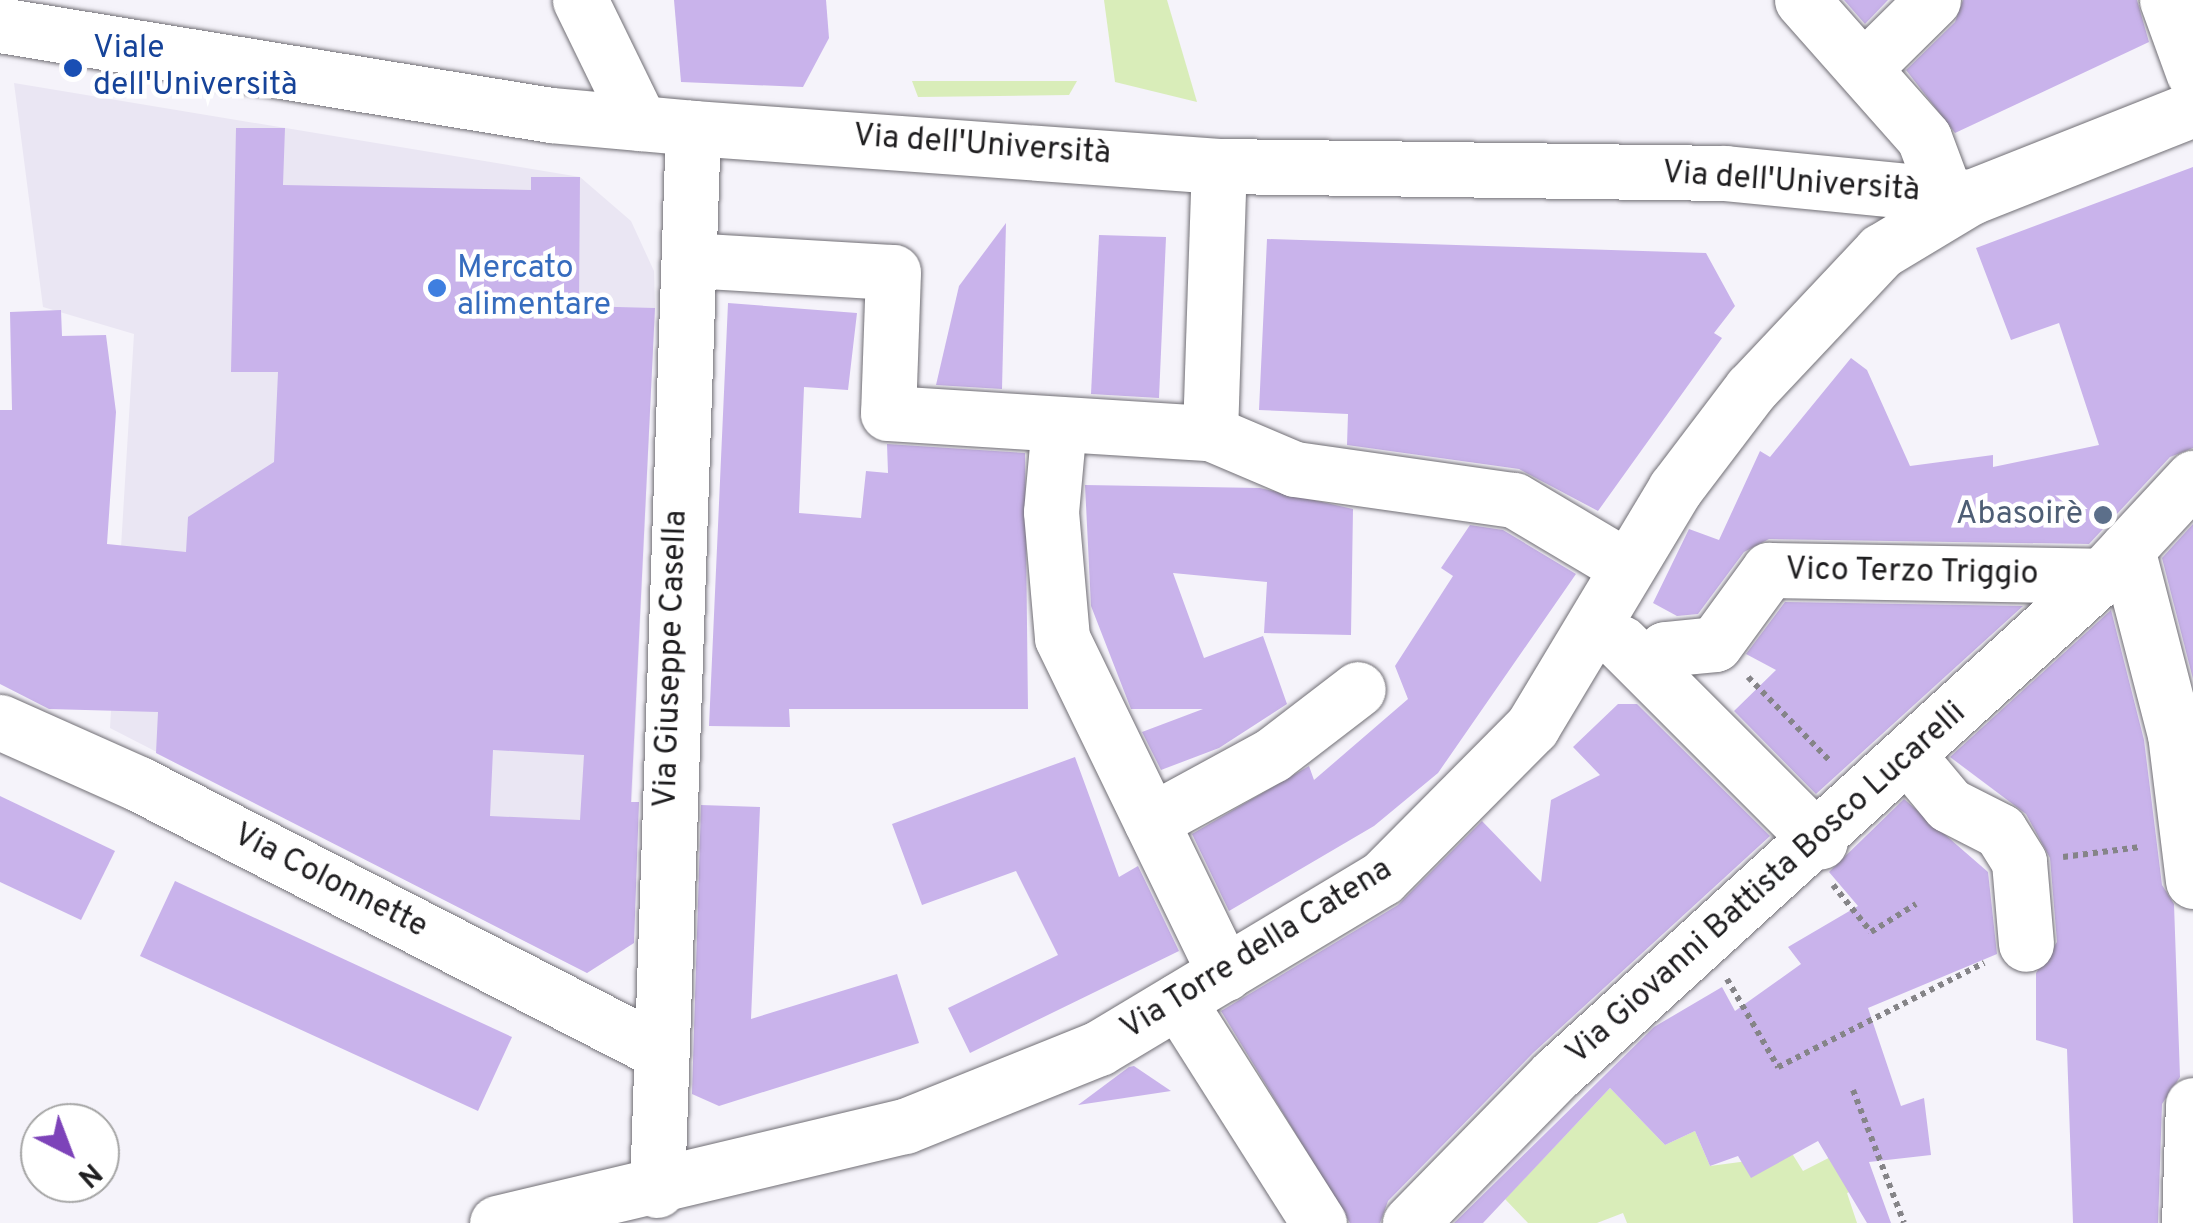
<!DOCTYPE html>
<meta charset="utf-8">
<style>
body{margin:0}
#map{position:relative;width:2193px;height:1223px;overflow:hidden;background:#f5f3fa;font-family:Overpass,sans-serif}
div>[style]{position:absolute}
[style*='--x']{left:calc(var(--x)*1px);top:calc(var(--y)*1px);width:calc(var(--w)*1px);rotate:calc(var(--a)*1deg)}
.built>*{inset:0;background:#eae6f3}
.green>*{inset:0;background:#d9edb9}
.building>*{inset:0;background:#c9b3eb}
.path>*{height:6px;margin-top:-3px;transform-origin:0;background:repeating-linear-gradient(90deg,#858488 0 5px,transparent 0 10px)}
.roads{filter:drop-shadow(0 0 2px #716f75) drop-shadow(0 0 2px #716f75)}
.minor>*{height:55px;margin:-27.5px;padding:0 27.5px;transform-origin:27.5px;border-radius:27.5px;background:#fff}
.dots>*{width:28px;height:28px;translate:-50% -50%;box-sizing:border-box;border:5px solid #fff;border-radius:50%}
span{translate:-50% -50%;white-space:nowrap;text-align:center;line-height:1.15;-webkit-text-stroke:9px #fff;paint-order:stroke}
.transit-label{font-size:32px;color:#164399}
.left{translate:0 -50%;text-align:left}
.street-label{font-size:32px;color:#1e1d1f}
.shop-label{font-size:32px;color:#366cbe}
.service-label{font-size:32px;color:#4e5e75}
.right{translate:-100% -50%;text-align:right}
.north{position:absolute;left:20px;top:1103px;width:100px;height:100px;box-sizing:border-box;background:#fff;border:2px solid #a5a5a5;border-radius:50%;rotate:138deg;font-size:28px;font-weight:700;line-height:40px;text-align:center;color:#1e1d1f}
.north::after{content:'';display:block;margin:auto;width:35px;height:45px;background:#7d43b9;clip-path:polygon(50% 0,100% 100%,50% 72%,0 100%)}
</style>
<div id="map">
<div class="built">
<div style="clip-path:polygon(14px 83px,580px 177px,631px 221px,654px 271px,655px 308px,625px 949px,587px 973px,110px 728px,134px 334px,43px 307px)"></div>
</div>
<div class="green">
<div style="clip-path:polygon(1104px 0,1167px 0,1197px 102px,1115px 82px)"></div>
<div style="clip-path:polygon(912px 81px,1077px 81px,1069px 95px,918px 97px)"></div>
<div style="clip-path:polygon(1610px 1088px,1665px 1145px,1695px 1131px,1710px 1166px,1793px 1155px,1803px 1171px,1860px 1142px,1876px 1182px,1847px 1193px,1857px 1223px,1627px 1223px,1623px 1213px,1597px 1223px,1528px 1223px,1505px 1199px)"></div>
</div>
<div class="building">
<div style="clip-path:polygon(674px 0,826px 0,829px 38px,803px 87px,681px 82px)"></div>
<div style="clip-path:polygon(1844px 0,1888px 0,1865px 24px)"></div>
<div style="clip-path:polygon(1963px 0,2137px 0,2149px 42px,1955px 133px,1906px 70px,1955px 22px)"></div>
<div style="clip-path:polygon(evenodd,236px 128px,285px 128px,283px 185px,531px 190px,531px 177px,580px 177px,579px 306px,655px 308px,631px 802px,639px 802px,634px 943px,587px 973px,156px 753px,158px 712px,49px 709px,0 684px,0 410px,12px 410px,10px 312px,61px 310px,62px 336px,106px 335px,116px 412px,107px 544px,186px 552px,188px 517px,274px 462px,278px 372px,231px 372px,236px 128px,493px 750px,584px 755px,580px 820px,490px 816px,493px 750px)"></div>
<div style="clip-path:polygon(2193px 167px,2193px 448px,2170px 457px,2089px 544px,1769px 539px,1744px 552px,1698px 614px,1677px 616px,1653px 603px,1689px 529px,1719px 540px,1760px 451px,1770px 457px,1851px 358px,1867px 370px,1910px 466px,1993px 455px,1993px 467px,2099px 445px,2059px 323px,2011px 340px,1976px 248px)"></div>
<div style="clip-path:polygon(1006px 223px,1002px 389px,936px 385px,959px 286px)"></div>
<div style="clip-path:polygon(1099px 235px,1166px 237px,1159px 398px,1091px 394px)"></div>
<div style="clip-path:polygon(1267px 239px,1706px 253px,1735px 306px,1714px 333px,1722px 338px,1598px 511px,1519px 469px,1347px 445px,1348px 414px,1259px 410px)"></div>
<div style="clip-path:polygon(728px 303px,857px 313px,848px 390px,804px 387px,799px 513px,861px 518px,866px 471px,888px 473px,887px 444px,1025px 453px,1028px 709px,789px 709px,790px 727px,709px 726px)"></div>
<div style="clip-path:polygon(1085px 485px,1260px 488px,1353px 509px,1351px 635px,1264px 633px,1267px 582px,1173px 573px,1204px 658px,1263px 636px,1287px 704px,1219px 748px,1161px 770px,1142px 732px,1203px 709px,1131px 709px,1091px 606px)"></div>
<div style="clip-path:polygon(2193px 524px,2193px 679px,2162px 558px)"></div>
<div style="clip-path:polygon(1470px 525px,1503px 530px,1576px 574px,1438px 773px,1374px 826px,1229px 911px,1192px 834px,1309px 766px,1314px 780px,1408px 699px,1395px 666px,1453px 576px,1441px 568px)"></div>
<div style="clip-path:polygon(1785px 602px,2023px 606px,1816px 794px,1734px 711px,1776px 670px,1746px 654px)"></div>
<div style="clip-path:polygon(2111px 610px,2144px 740px,2162px 885px,2174px 904px,2180px 1077px,2162px 1104px,2158px 1223px,2073px 1223px,2067px 1049px,2036px 1040px,2036px 973px,2057px 942px,2050px 858px,2026px 814px,1950px 757px)"></div>
<div style="clip-path:polygon(1618px 704px,1637px 704px,1770px 836px,1533px 1053px,1388px 1201px,1380px 1223px,1350px 1223px,1221px 1011px,1398px 905px,1482px 821px,1541px 882px,1551px 800px,1600px 775px,1573px 747px)"></div>
<div style="clip-path:polygon(1075px 757px,1119px 877px,1138px 866px,1179px 951px,970px 1053px,948px 1008px,1058px 955px,1016px 871px,922px 905px,892px 824px)"></div>
<div style="clip-path:polygon(0 796px,115px 851px,81px 920px,0 882px)"></div>
<div style="clip-path:polygon(1904px 799px,1988px 872px,1997px 954px,1868px 1008px,1901px 1106px,1924px 1098px,1931px 1155px,1869px 1162px,1891px 1223px,1867px 1223px,1818px 1141px,1751px 1178px,1738px 1156px,1710px 1166px,1695px 1131px,1665px 1145px,1610px 1088px,1483px 1223px,1454px 1223px,1654px 1027px,1722px 987px,1735px 1011px,1801px 964px,1788px 947px,1858px 906px,1829px 872px)"></div>
<div style="clip-path:polygon(701px 805px,760px 807px,751px 1019px,897px 974px,919px 1043px,719px 1106px,692px 1094px)"></div>
<div style="clip-path:polygon(175px 881px,512px 1037px,478px 1111px,140px 956px)"></div>
<div style="clip-path:polygon(1134px 1066px,1171px 1091px,1078px 1105px,1129px 1067px)"></div>
</div>
<div class="path">
<div style="--x:1748;--y:677;--w:117;--a:45.7"></div>
<div style="--x:2063;--y:857;--w:78;--a:-7.4"></div>
<div style="--x:1833;--y:885;--w:60;--a:51"></div>
<div style="--x:1871;--y:932;--w:53;--a:-31.9"></div>
<div style="--x:1727;--y:979;--w:102;--a:59.9"></div>
<div style="--x:1778;--y:1067;--w:231;--a:-26.8"></div>
<div style="--x:1853;--y:1090;--w:142;--a:69"></div>
</div>
<div class="roads">
<div class="minor">
<div style="--x:580;--y:0;--w:137;--a:64"></div>
<div style="--x:1802;--y:0;--w:184;--a:48.5"></div>
<div style="--x:1924;--y:138;--w:60;--a:69.4"></div>
<div style="--x:2167;--y:0;--w:77;--a:70.1"></div>
<div style="--x:0;--y:25;--w:558;--a:9.28"></div>
<div style="--x:551;--y:115;--w:143;--a:5.2"></div>
<div style="--x:693;--y:128;--w:527;--a:4.13"></div>
<div style="--x:1219;--y:166;--w:506;--a:0.79"></div>
<div style="--x:1725;--y:173;--w:247;--a:5.6"></div>
<div style="--x:1866;--y:66;--w:94;--a:-44.6"></div>
<div style="--x:689;--y:260;--w:204;--a:3.4"></div>
<div style="--x:893;--y:272;--w:141;--a:92"></div>
<div style="--x:888;--y:413;--w:323;--a:3.6"></div>
<div style="--x:1210;--y:433;--w:267;--a:-88.1"></div>
<div style="--x:1059;--y:424;--w:88;--a:95.2"></div>
<div style="--x:1051;--y:512;--w:126;--a:85"></div>
<div style="--x:1062;--y:638;--w:373;--a:64.1"></div>
<div style="--x:1210;--y:433;--w:92;--a:23"></div>
<div style="--x:1295;--y:469;--w:221;--a:8.1"></div>
<div style="--x:1514;--y:500;--w:129;--a:30.7"></div>
<div style="--x:2127;--y:549;--w:191;--a:75.5"></div>
<div style="--x:2175;--y:734;--w:148;--a:83"></div>
<div style="--x:1621;--y:643;--w:281;--a:45"></div>
<div style="--x:1647;--y:667;--w:25;--a:-45"></div>
<div style="--x:1665;--y:649;--w:50;--a:-5.7"></div>
<div style="--x:1715;--y:644;--w:92;--a:-53.9"></div>
<div style="--x:1769;--y:570;--w:333;--a:1"></div>
<div style="--x:0;--y:722;--w:152;--a:24"></div>
<div style="--x:139;--y:784;--w:580;--a:27.18"></div>
<div style="--x:1909;--y:757;--w:62;--a:50.2"></div>
<div style="--x:1949;--y:805;--w:57;--a:27"></div>
<div style="--x:2000;--y:831;--w:36;--a:58"></div>
<div style="--x:2019;--y:862;--w:82;--a:85.1"></div>
<div style="--x:1151;--y:821;--w:138;--a:-28.6"></div>
<div style="--x:1272;--y:755;--w:108;--a:-37.5"></div>
<div style="--x:1178;--y:1001;--w:263;--a:57.6"></div>
<div style="--x:657;--y:1190;--w:1063;--a:-88.06"></div>
<div style="--x:497;--y:1223;--w:419;--a:-13.4"></div>
<div style="--x:905;--y:1126;--w:209;--a:-21.9"></div>
<div style="--x:1099;--y:1048;--w:330;--a:-31"></div>
<div style="--x:1382;--y:878;--w:213;--a:-45.2"></div>
<div style="--x:1532;--y:727;--w:278;--a:-59"></div>
<div style="--x:1675;--y:489;--w:126;--a:-52.8"></div>
<div style="--x:1751;--y:389;--w:190;--a:-46.7"></div>
<div style="--x:1881;--y:251;--w:105;--a:-31"></div>
<div style="--x:1971;--y:197;--w:239;--a:-21.6"></div>
<div style="--x:1410;--y:1223;--w:207;--a:-45.6"></div>
<div style="--x:1555;--y:1075;--w:740;--a:-42.37"></div>
<div style="--x:2102;--y:576;--w:134;--a:-47.1"></div>
<div style="--x:2189;--y:1223;--w:118;--a:-88.1"></div>
</div>
</div>
<div class="dots">
<div style="left:73px;top:68px;background:#1a4fb4"></div>
<div style="left:437px;top:288px;background:#3f7fe0"></div>
<div style="left:2103px;top:515px;background:#5c6f8a"></div>
</div>
<div class="transit-label">
<span class="left" style="left:93px;top:68px">Viale<br>dell'Università</span>
</div>
<div class="street-label">
<span style="left:982px;top:146px;rotate:4deg">Via dell'Università</span>
<span style="left:1791px;top:183px;rotate:4deg">Via dell'Università</span>
<span style="left:1912px;top:573px;rotate:1deg">Vico Terzo Triggio</span>
<span style="left:672px;top:659px;rotate:-88deg">Via Giuseppe Casella</span>
<span style="left:330px;top:882px;rotate:27deg">Via Colonnette</span>
<span style="left:1767px;top:884px;rotate:-42deg">Via Giovanni Battista Bosco Lucarelli</span>
<span style="left:1257px;top:950px;rotate:-32deg">Via Torre della Catena</span>
</div>
<div class="shop-label">
<span class="left" style="left:457px;top:288px">Mercato<br>alimentare</span>
</div>
<div class="service-label">
<span class="right" style="left:2083px;top:515px">Abasoirè</span>
</div>
<div class="north">N</div>
</div>
